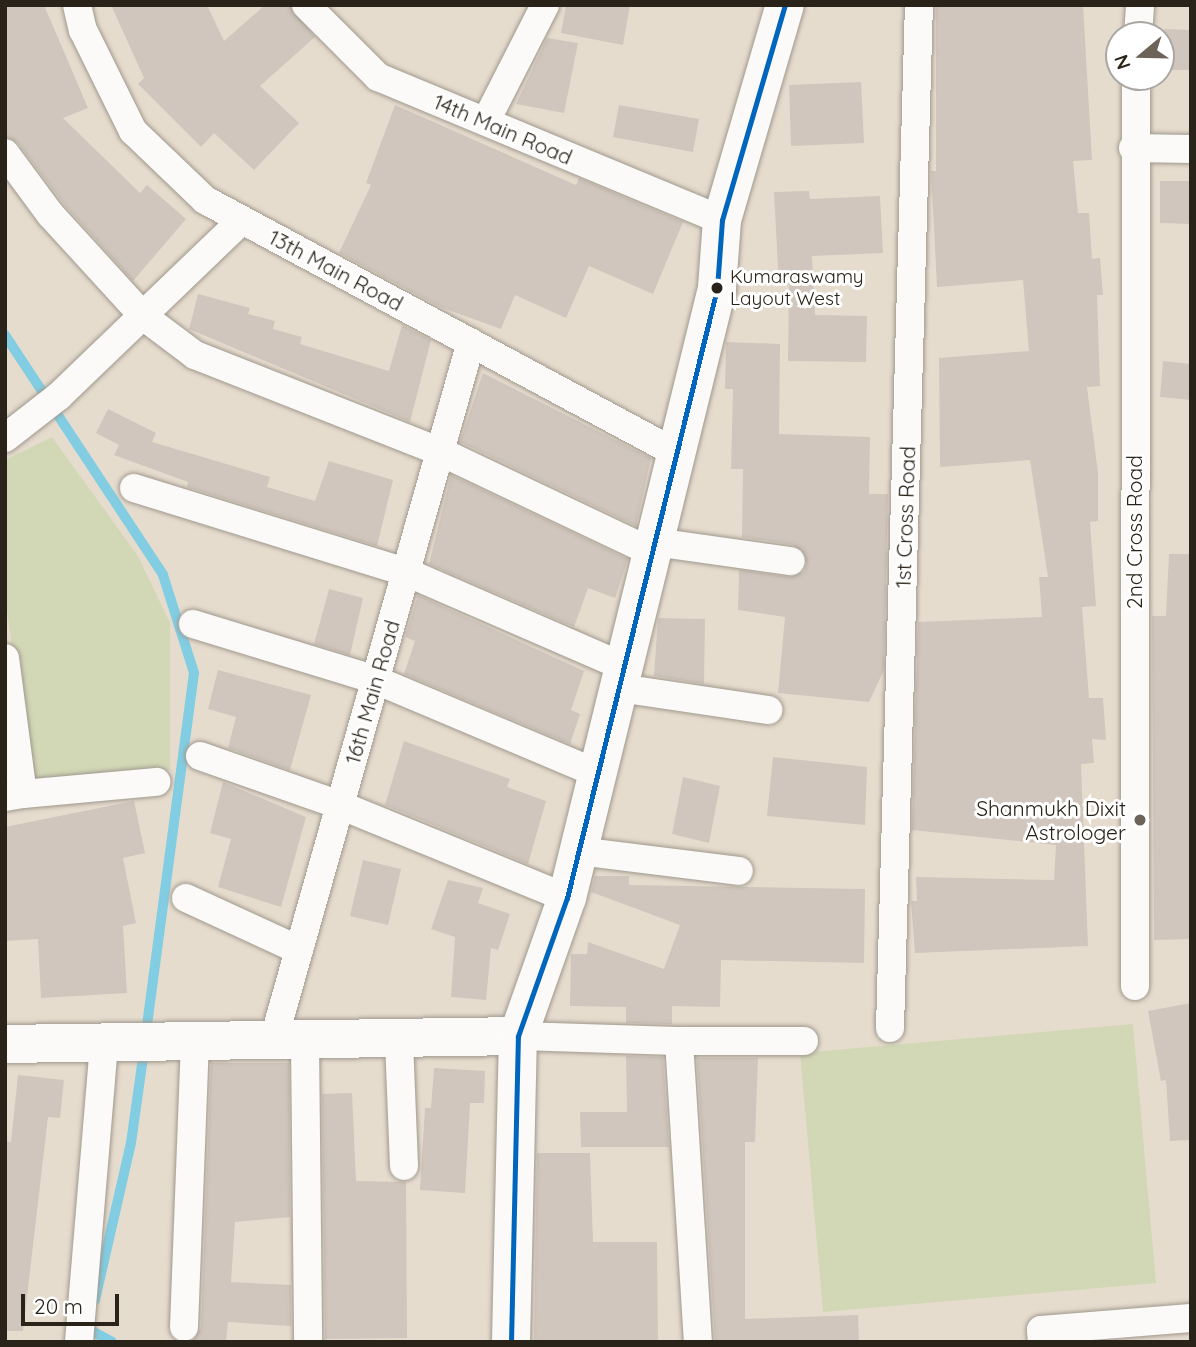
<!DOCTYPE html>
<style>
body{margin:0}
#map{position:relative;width:1196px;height:1347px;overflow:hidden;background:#e6dcce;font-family:Quicksand,sans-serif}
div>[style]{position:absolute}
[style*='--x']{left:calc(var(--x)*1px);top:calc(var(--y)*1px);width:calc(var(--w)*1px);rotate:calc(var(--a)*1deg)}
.green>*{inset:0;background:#d2d8b6}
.stream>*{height:10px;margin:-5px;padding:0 5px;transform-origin:5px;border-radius:5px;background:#82cde2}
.building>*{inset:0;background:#d0c6bd}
.roads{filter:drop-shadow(0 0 2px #a0998e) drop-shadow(0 0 2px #a0998e)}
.street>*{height:28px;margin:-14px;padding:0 14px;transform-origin:14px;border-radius:14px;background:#fbfaf8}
.secondary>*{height:38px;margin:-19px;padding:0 19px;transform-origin:19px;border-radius:19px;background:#fbfaf8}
.bus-1>*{height:5px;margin:-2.5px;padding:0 2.5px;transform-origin:2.5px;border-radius:2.5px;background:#0065bd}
.dots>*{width:19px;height:19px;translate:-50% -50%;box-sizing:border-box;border:4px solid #fff;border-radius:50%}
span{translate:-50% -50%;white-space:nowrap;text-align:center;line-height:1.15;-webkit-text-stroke:6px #fff;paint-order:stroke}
.bus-label{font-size:19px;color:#2a2319}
.left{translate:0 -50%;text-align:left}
.street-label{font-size:21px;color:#2a2319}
.poi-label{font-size:21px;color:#2a2319}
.right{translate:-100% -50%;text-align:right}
.frame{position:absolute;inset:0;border:7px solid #2a2319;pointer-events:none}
.north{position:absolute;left:1105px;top:21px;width:70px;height:70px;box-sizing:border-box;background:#fff;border:2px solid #aaa7a3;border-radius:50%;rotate:251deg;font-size:19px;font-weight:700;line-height:28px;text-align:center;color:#2a2319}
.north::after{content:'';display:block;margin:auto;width:24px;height:32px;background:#6c6458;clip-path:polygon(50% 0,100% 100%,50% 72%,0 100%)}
.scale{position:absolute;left:21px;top:1294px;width:98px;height:32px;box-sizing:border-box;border:4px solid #2a2319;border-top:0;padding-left:9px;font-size:21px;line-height:24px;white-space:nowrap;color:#2a2319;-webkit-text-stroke:5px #fff;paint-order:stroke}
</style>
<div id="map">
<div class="green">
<div style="clip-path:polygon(52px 437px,138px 556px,170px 623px,170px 770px,31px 781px,5px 597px,5px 460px)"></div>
<div style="clip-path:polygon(1133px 1024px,1156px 1283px,823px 1312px,800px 1053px)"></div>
</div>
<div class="stream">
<div style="--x:5;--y:335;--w:287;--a:56.6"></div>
<div style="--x:163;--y:575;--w:103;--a:72.4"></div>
<div style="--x:194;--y:673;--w:365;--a:97.6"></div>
<div style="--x:95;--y:1300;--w:161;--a:-77.1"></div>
<div style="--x:131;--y:1143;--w:94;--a:-82"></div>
<div style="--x:89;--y:1324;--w:5;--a:101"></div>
<div style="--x:88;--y:1329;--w:27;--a:28"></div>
</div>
<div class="building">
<div style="clip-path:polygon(5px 5px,44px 5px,88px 108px,63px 118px,140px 193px,147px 185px,186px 219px,133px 281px,63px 203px,18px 143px,7px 137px)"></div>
<div style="clip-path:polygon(111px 5px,207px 5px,224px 41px,265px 5px,290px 5px,315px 37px,260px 86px,299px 123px,254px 170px,214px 133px,201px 147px,138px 84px,144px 78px)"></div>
<div style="clip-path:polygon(566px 5px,630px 5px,623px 45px,561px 33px)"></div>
<div style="clip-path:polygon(936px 5px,1083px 5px,1092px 160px,1073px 161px,1078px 213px,1089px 213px,1092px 259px,1100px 258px,1103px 295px,1097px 295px,1100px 386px,1087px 387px,1098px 473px,1098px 521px,1090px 522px,1096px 606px,1082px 607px,1089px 698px,1103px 698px,1106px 740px,1092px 739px,1094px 763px,1081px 764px,1088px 946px,915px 953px,911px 901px,917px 901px,916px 877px,1054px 880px,1056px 845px,912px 830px,918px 622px,1042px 617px,1039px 577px,1048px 577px,1030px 460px,940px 467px,939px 358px,1029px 351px,1023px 280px,937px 287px,931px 171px,936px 171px)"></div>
<div style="clip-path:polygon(1164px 29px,1191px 30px,1191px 70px,1164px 70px)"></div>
<div style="clip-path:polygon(547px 38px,578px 43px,564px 113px,516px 104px)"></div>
<div style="clip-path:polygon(861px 82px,864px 143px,791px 146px,789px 85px)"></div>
<div style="clip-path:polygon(395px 105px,576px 185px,579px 178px,683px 222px,653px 294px,589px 266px,566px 318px,515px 295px,501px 329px,440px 307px,339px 253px,371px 185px,366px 183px)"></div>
<div style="clip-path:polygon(619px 105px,699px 119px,693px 152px,613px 137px)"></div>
<div style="clip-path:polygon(1160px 181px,1191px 181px,1191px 224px,1160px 223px)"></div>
<div style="clip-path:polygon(809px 191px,810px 199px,880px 196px,883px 253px,812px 256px,815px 315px,867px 316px,866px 362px,788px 361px,789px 285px,779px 286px,774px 192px)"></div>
<div style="clip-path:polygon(198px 294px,250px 308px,248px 314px,275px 321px,273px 329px,302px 337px,300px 344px,389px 371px,402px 325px,431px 340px,410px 422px,189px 329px)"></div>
<div style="clip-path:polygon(726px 342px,780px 344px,779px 434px,870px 437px,869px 494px,888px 494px,884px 670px,869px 702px,778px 693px,785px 617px,738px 610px,739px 570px,789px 577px,804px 572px,807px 563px,794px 545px,742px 537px,743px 469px,731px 469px,733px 389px,725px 389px)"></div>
<div style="clip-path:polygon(1163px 361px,1191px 364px,1191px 400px,1160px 397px)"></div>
<div style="clip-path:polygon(483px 373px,651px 458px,636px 526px,460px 442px)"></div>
<div style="clip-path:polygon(108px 409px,156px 433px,152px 442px,270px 477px,267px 487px,315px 501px,329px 461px,393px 480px,377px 546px,187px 487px,188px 482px,114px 455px,119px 445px,96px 433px)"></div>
<div style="clip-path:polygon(451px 475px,628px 559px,615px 598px,588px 588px,574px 627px,429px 564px)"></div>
<div style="clip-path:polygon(1169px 554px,1191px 554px,1191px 939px,1154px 940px,1152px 616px,1166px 616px)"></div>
<div style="clip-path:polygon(329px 589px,363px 598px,350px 655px,314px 644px)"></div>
<div style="clip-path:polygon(418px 595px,584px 671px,571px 710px,580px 714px,570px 744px,404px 674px,415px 641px,405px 637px)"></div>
<div style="clip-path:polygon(658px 618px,705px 619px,704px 684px,654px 676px)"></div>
<div style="clip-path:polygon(218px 670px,311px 695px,290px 770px,228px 748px,236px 717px,208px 709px)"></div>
<div style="clip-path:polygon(404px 741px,510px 779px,507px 787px,546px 801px,528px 864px,385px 805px)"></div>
<div style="clip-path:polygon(773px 757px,867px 767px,865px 825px,767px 816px)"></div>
<div style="clip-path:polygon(683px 777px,720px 786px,709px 843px,672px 834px)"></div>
<div style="clip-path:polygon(223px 782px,306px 817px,281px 907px,218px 887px,231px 839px,210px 833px)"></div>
<div style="clip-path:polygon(134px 801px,145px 853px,123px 858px,136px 923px,123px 926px,127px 993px,41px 998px,38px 939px,5px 941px,5px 827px)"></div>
<div style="clip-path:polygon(363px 860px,401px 869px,388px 925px,350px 916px)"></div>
<div style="clip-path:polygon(595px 876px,629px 876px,629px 885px,865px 889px,864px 963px,721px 960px,720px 1007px,672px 1006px,672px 1024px,626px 1023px,626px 1007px,570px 1006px,571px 954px,587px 954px,588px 942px,664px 969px,680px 925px,591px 892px)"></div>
<div style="clip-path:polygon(448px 880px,483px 888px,478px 903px,510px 914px,498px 950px,491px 948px,486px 1000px,451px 997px,455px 937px,431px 929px)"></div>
<div style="clip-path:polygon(1191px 1003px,1191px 1140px,1170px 1141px,1166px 1080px,1161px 1081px,1148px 1011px)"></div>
<div style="clip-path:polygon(626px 1056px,663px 1057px,669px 1147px,581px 1147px,580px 1112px,627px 1112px)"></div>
<div style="clip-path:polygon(697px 1058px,758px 1058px,755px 1142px,745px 1142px,745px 1319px,858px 1315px,859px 1342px,715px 1342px)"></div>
<div style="clip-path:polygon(211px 1063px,289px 1063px,290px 1217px,235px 1222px,231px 1282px,291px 1285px,291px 1326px,228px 1322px,226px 1342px,191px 1342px,201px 1328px)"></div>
<div style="clip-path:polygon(434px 1068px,485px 1071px,484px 1103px,470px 1103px,465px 1193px,420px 1190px,425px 1108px,431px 1108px)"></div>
<div style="clip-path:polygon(18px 1075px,64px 1080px,60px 1118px,48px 1117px,23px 1331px,5px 1331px,5px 1141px,11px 1142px)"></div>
<div style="clip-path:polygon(352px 1093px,356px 1181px,406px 1182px,407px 1338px,325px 1339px,322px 1094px)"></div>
<div style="clip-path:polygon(537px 1153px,590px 1153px,593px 1242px,657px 1242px,658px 1342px,534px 1342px)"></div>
</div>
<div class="roads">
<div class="street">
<div style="--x:77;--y:5;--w:26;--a:77"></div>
<div style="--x:83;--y:30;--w:113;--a:63.7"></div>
<div style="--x:133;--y:131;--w:100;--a:43.8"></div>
<div style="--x:205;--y:200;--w:535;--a:28.24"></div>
<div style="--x:306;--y:5;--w:102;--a:45"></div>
<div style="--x:378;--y:77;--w:373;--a:22.6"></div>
<div style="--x:1138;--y:35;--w:30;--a:-86"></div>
<div style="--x:486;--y:121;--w:130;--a:-63"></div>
<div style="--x:1133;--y:148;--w:58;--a:1"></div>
<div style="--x:5;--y:153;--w:76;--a:53.6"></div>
<div style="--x:50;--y:214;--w:138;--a:47.6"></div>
<div style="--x:143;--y:316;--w:65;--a:36.9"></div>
<div style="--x:195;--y:355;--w:262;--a:21.5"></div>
<div style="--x:439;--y:451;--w:236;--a:25.4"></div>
<div style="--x:5;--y:438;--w:68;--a:-37.9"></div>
<div style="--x:59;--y:396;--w:252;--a:-43.9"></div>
<div style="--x:134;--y:488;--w:285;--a:17.2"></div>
<div style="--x:406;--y:572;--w:238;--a:23.5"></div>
<div style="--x:655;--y:542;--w:137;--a:8"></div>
<div style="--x:193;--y:624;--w:191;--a:17"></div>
<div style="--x:376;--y:680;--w:241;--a:22.9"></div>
<div style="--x:5;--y:658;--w:137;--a:82.5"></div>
<div style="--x:23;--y:794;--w:18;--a:171"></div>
<div style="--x:619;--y:688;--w:151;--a:8.4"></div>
<div style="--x:200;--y:756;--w:148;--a:19.3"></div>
<div style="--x:340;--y:805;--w:245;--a:22.3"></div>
<div style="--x:23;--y:794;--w:134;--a:-5.2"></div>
<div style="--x:579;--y:851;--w:161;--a:7.1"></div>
<div style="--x:186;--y:898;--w:124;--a:24.7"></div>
<div style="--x:1135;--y:986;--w:909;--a:-89.94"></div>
<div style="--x:890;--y:1028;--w:1023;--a:-88.38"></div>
<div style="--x:518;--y:1036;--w:161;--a:1.8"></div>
<div style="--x:679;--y:1041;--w:302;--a:86.4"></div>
<div style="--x:399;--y:1041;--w:125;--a:87.7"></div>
<div style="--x:679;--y:1041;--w:125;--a:0"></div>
<div style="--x:273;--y:1042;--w:727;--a:-74.21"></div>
<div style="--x:305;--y:1042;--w:300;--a:89.4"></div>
<div style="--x:184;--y:1327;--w:284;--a:-87.8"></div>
<div style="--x:79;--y:1342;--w:300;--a:-85.2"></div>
<div style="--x:1042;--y:1342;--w:12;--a:-95"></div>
<div style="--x:1041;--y:1330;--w:150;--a:-4.6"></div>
</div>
<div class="secondary">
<div style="--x:5;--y:1044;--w:513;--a:-0.89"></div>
<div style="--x:511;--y:1342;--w:306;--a:-88.7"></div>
<div style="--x:518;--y:1036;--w:146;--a:-70.5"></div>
<div style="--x:567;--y:898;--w:628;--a:-76.18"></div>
<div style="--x:717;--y:288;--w:68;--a:-85.8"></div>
<div style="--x:722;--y:220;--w:224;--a:-73.7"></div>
</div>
</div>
<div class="bus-1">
<div style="--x:511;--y:1342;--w:306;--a:-88.7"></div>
<div style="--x:518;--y:1036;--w:146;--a:-70.5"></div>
<div style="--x:567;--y:898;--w:628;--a:-76.18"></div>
<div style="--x:717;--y:288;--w:68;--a:-85.8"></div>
<div style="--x:722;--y:220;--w:224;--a:-73.7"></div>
</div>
<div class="dots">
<div style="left:717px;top:288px;background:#2a2319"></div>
<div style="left:1140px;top:820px;background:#6c6458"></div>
</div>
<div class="bus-label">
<span class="left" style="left:730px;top:288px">Kumaraswamy<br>Layout West</span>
</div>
<div class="street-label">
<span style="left:503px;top:129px;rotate:23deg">14th Main Road</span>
<span style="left:336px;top:270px;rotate:28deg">13th Main Road</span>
<span style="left:905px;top:517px;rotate:-88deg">1st Cross Road</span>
<span style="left:1134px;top:532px;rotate:-90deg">2nd Cross Road</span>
<span style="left:372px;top:692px;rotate:-74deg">16th Main Road</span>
</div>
<div class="poi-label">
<span class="right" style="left:1126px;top:820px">Shanmukh Dixit<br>Astrologer</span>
</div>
<div class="frame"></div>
<div class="north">N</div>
<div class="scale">20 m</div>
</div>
